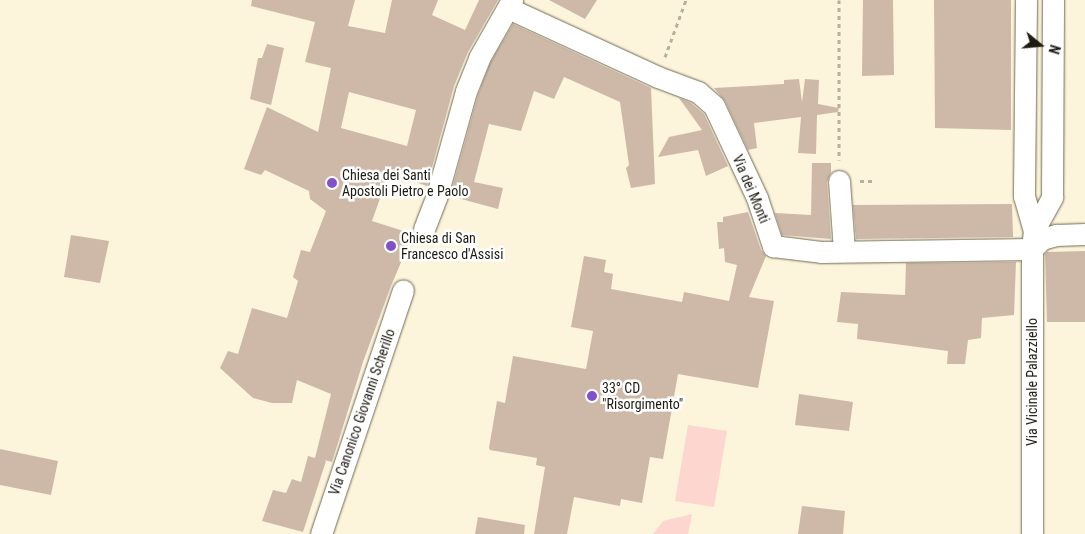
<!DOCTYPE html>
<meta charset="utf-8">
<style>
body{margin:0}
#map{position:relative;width:1085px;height:534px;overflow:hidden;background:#fcf4db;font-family:"Roboto Condensed",sans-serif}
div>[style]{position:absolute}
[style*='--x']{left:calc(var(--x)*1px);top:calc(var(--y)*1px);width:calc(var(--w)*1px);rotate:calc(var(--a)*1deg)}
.green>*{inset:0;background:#fdd6cf}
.building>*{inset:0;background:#ceb9a8}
.path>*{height:3px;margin-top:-1.5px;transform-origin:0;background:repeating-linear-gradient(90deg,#b6b09c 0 4px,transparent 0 8px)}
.roads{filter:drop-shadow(0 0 1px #706953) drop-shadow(0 0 1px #706953)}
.minor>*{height:21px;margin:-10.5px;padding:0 10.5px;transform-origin:10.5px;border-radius:10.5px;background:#fff}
.dots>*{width:14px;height:14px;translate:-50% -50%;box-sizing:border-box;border:2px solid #fff;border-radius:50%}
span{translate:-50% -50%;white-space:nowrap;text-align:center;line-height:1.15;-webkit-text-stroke:5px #fff;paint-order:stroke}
.poi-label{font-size:14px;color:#1d1b12}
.left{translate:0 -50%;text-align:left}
.street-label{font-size:14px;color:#1d1b12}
.north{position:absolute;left:1015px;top:20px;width:50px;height:50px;-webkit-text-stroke:4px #fff;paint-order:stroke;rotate:107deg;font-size:14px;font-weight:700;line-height:20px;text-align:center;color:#1d1b12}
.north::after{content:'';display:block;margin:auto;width:18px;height:22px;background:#1d1b12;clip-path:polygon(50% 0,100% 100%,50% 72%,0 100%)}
</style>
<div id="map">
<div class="green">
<div style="clip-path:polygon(688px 425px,727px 431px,714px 507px,675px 501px)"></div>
<div style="clip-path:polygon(692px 514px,688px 534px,653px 534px,663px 521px)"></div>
</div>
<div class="building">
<div style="clip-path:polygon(evenodd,252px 0,355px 0,348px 26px,385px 33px,392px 0,438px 0,432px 15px,465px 30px,479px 0,498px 0,468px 52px,454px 86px,427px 186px,389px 173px,372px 221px,413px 234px,391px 286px,363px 362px,332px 462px,324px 460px,326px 461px,303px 532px,262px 521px,273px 490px,286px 493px,292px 479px,301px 482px,308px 456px,315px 458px,331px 394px,297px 380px,292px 403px,272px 403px,253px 398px,220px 368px,228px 351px,238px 354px,252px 308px,287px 318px,298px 281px,293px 277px,301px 250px,310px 252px,326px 211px,310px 199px,309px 191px,265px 170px,261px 175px,244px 169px,267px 107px,318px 132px,331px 68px,305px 62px,315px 22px,251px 6px,252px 0,349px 92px,416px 110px,407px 146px,341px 128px,349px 92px)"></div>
<div style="clip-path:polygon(549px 0,597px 0,585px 19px)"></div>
<div style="clip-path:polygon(863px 0,893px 0,894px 75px,862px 76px)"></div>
<div style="clip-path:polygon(934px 0,1011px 0,1011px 130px,935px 128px)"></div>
<div style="clip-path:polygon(513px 24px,651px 88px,655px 184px,631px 188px,626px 168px,629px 165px,620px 102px,564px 77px,554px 99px,534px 91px,521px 131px,489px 124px,474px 182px,503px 188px,498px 209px,450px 196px,478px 95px,490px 63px)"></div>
<div style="clip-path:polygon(267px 44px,284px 48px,271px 105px,250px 99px,258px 58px,262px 58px)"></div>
<div style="clip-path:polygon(799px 79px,802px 102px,805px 79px,819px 80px,818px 104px,839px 108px,838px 112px,817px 115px,816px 154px,798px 153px,801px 117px,754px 123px,757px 148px,748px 150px,725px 101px,714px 88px,784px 84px,784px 80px)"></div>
<div style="clip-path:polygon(679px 98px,691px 103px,704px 114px,728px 166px,706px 176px,698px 150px,658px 157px,669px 137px,702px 130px)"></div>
<div style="clip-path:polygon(812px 163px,831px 163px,831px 172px,827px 182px,831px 239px,782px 235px,775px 213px,811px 215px)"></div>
<div style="clip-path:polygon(1012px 204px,1013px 237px,856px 239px,853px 205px)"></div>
<div style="clip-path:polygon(748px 212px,761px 250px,766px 256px,749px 297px,774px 301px,758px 388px,678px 374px,663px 459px,650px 457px,642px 503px,621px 499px,620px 506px,574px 497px,567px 534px,534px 534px,545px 467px,536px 465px,537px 458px,490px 450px,489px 448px,497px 401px,505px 403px,513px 356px,586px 369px,593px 331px,571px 327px,584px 256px,606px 260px,604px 272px,613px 274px,611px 289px,682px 302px,684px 292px,729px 301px,737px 265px,725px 262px,724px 248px,719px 249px,717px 222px,723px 222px,723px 217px)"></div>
<div style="clip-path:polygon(71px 235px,109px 241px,100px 283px,64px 277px)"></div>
<div style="clip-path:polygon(1085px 251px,1085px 322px,1047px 322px,1045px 254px,1047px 252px)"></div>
<div style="clip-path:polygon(1016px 262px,1014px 315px,982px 318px,981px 338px,968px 340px,965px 364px,947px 364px,948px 351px,857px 339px,858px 324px,837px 322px,841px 292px,905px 295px,906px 263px)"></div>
<div style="clip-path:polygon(799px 394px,853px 402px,849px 431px,795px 425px)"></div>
<div style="clip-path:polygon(0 449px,58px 461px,51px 495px,0 485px)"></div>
<div style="clip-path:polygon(802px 506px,845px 511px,843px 534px,798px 534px)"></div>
<div style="clip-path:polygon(478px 517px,525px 525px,524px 534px,475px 534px)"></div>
</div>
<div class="path">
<div style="--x:839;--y:0;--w:160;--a:90"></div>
<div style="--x:665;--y:57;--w:61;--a:-69.8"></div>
<div style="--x:860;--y:181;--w:12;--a:0"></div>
</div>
<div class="roads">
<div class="minor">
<div style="--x:1026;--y:0;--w:196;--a:90.6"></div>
<div style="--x:1024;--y:196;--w:35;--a:74"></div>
<div style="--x:508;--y:8;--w:165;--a:24.7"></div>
<div style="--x:658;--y:77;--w:43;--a:20.6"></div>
<div style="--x:698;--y:92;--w:21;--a:41"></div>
<div style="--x:714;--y:106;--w:102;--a:64.9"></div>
<div style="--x:757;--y:198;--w:51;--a:71.6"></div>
<div style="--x:773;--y:246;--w:48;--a:7.1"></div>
<div style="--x:821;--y:252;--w:211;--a:-0.8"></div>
<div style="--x:1032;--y:249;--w:14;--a:-45"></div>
<div style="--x:1042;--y:239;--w:15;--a:-16"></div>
<div style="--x:1056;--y:235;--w:29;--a:-2"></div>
<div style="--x:839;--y:181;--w:69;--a:85.9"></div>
<div style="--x:424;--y:229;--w:36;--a:-69"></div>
<div style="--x:437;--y:195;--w:108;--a:-74.4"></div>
<div style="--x:466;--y:91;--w:35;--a:-68"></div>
<div style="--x:479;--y:58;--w:67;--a:-60.4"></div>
<div style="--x:321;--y:534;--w:257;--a:-71.4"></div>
<div style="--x:1032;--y:534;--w:285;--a:-90"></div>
<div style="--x:1032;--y:249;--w:19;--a:-84"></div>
<div style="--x:1034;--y:230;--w:38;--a:-61"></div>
<div style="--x:1052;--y:197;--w:197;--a:-89.7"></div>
</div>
</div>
<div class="dots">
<div style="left:332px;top:183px;background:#8251ca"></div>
<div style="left:391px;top:246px;background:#8251ca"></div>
<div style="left:592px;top:396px;background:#8251ca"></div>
</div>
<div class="poi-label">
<span class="left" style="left:342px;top:183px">Chiesa dei Santi<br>Apostoli Pietro e Paolo</span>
<span class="left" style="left:401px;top:246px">Chiesa di San<br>Francesco d'Assisi</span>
<span class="left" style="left:602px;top:396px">33° CD<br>"Risorgimento"</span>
</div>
<div class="street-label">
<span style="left:751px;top:189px;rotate:67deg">Via dei Monti</span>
<span style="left:1032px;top:382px;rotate:-90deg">Via Vicinale Palazziello</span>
<span style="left:362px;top:412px;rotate:-71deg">Via Canonico Giovanni Scherillo</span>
</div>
<div class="north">N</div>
</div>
